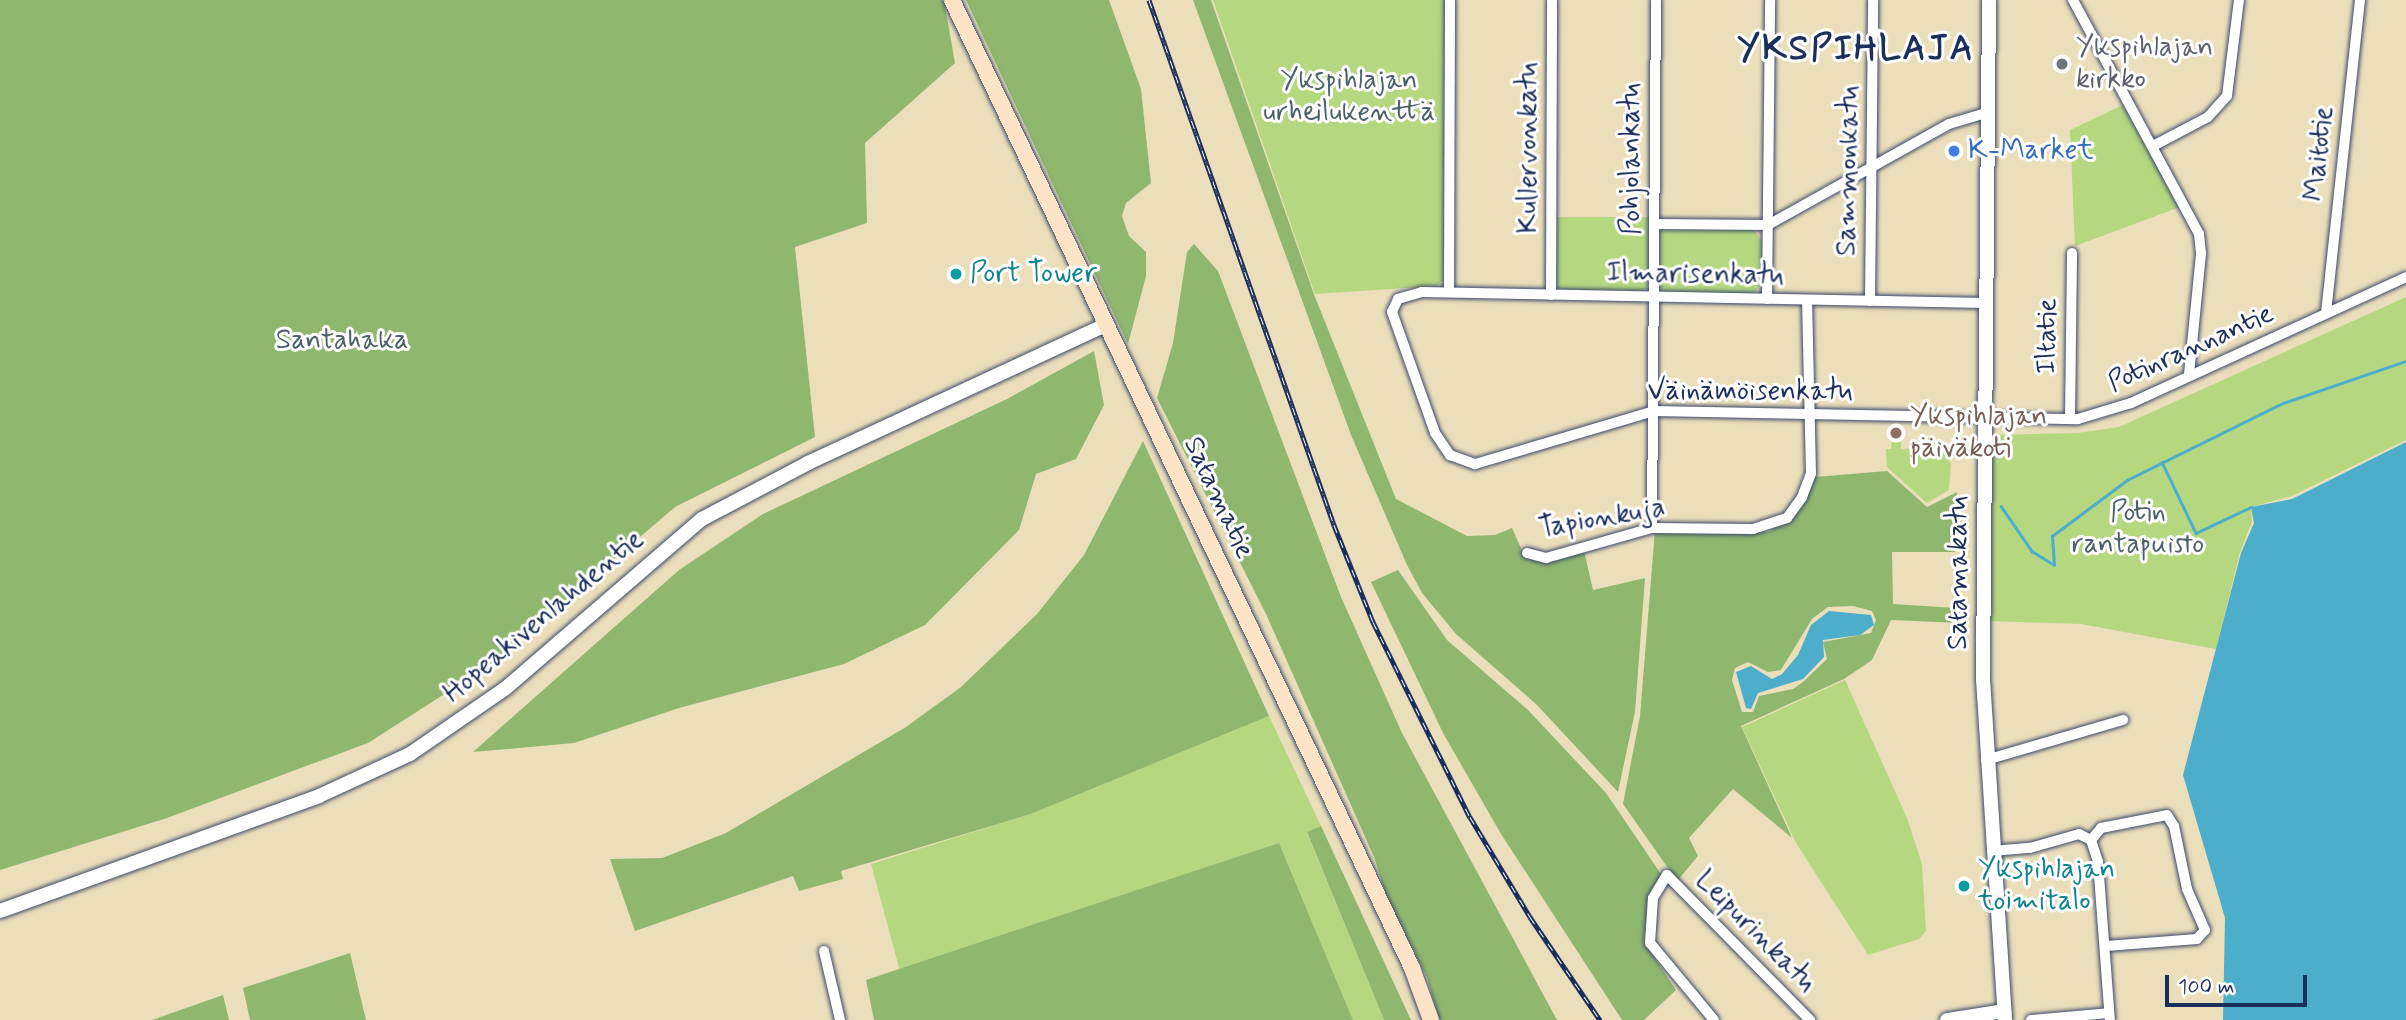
<!DOCTYPE html>
<meta charset="utf-8">
<style>
body{margin:0}
#map{position:relative;width:2406px;height:1020px;overflow:hidden;background:#ebdfbb;font-family:Mynerve,sans-serif}
div>[style]{position:absolute}
[style*='--x']{left:calc(var(--x)*1px);top:calc(var(--y)*1px);width:calc(var(--w)*1px);rotate:calc(var(--a)*1deg)}
.green>*{inset:0;background:#b4d780}
.forest>*{inset:0;background:#8fb86e}
.water>*{inset:0;background:#4daecc}
.stream>*{height:2.5px;margin:-1.25px;padding:0 1.25px;transform-origin:1.25px;border-radius:1.25px;background:#4daecc}
.roads{filter:drop-shadow(0 0 2px #3a496c) drop-shadow(0 0 2px #3a496c)}
.minor>*{height:10px;margin:-5px;padding:0 5px;transform-origin:5px;border-radius:5px;background:#fff}
.tertiary>*{height:14px;margin:-7px;padding:0 7px;transform-origin:7px;border-radius:7px;background:#fff}
.secondary>*{height:16px;margin:-8px;padding:0 8px;transform-origin:8px;border-radius:8px;background:#fee4c6}
.rail>*{height:5px;margin-top:-2.5px;transform-origin:0;background:repeating-linear-gradient(90deg,#fff 0 8px,#1b2f5e 0 16px);box-sizing:border-box;border-block:2px solid #1b2f5e}
.dots>*{width:19px;height:19px;translate:-50% -50%;box-sizing:border-box;border:4px solid #fff;border-radius:50%}
span{translate:-50% -50%;white-space:nowrap;text-align:center;line-height:1.15;-webkit-text-stroke:6px #fff;paint-order:stroke}
.worship-label{font-size:28px;color:#5b616d}
.left{translate:0 -50%;text-align:left}
.park-label{font-size:28px;color:#496168}
.street-label{font-size:28px;color:#1b2f5e}
.shop-label{font-size:28px;color:#366cbe}
.culture-label{font-size:28px;color:#0d838f}
.education-label{font-size:28px;color:#785e54}
.district-label{font-size:35px;color:#1b2f5e;font-weight:700;letter-spacing:2px}
.scale{position:absolute;left:2165px;top:975px;width:142px;height:32px;box-sizing:border-box;border:4px solid #1b2f5e;border-top:0;padding-left:9px;font-size:21px;line-height:24px;white-space:nowrap;color:#1b2f5e;-webkit-text-stroke:5px #fff;paint-order:stroke}
</style>
<div id="map">
<div class="green">
<div style="clip-path:polygon(1213px 0,1446px 0,1444px 279px,1437px 286px,1315px 294px)"></div>
<div style="clip-path:polygon(2123px 105px,2180px 207px,2075px 246px,2070px 130px)"></div>
<div style="clip-path:polygon(1557px 217px,1650px 217px,1649px 284px,1643px 292px,1556px 289px)"></div>
<div style="clip-path:polygon(1664px 228px,1753px 229px,1763px 242px,1761px 285px,1753px 294px,1665px 292px,1658px 284px,1659px 232px)"></div>
<div style="clip-path:polygon(2406px 297px,2406px 440px,2292px 496px,2251px 507px,2252px 522px,2240px 552px,2216px 649px,2081px 624px,1987px 621px,1988px 435px,2078px 433px,2119px 427px)"></div>
<div style="clip-path:polygon(1892px 440px,1901px 441px,1901px 449px,1942px 447px,1951px 464px,1949px 490px,1927px 503px,1887px 467px,1886px 449px,1891px 449px)"></div>
<div style="clip-path:polygon(1845px 680px,1907px 818px,1922px 864px,1926px 931px,1919px 939px,1868px 955px,1796px 843px,1742px 727px)"></div>
<div style="clip-path:polygon(1269px 716px,1321px 826px,1307px 833px,1384px 1020px,1353px 1020px,1279px 843px,900px 971px,871px 864px,1031px 814px)"></div>
</div>
<div class="forest">
<div style="clip-path:polygon(0 0,944px 0,955px 63px,865px 143px,867px 223px,795px 247px,815px 437px,675px 507px,493px 663px,368px 743px,167px 818px,0 870px)"></div>
<div style="clip-path:polygon(966px 0,1109px 0,1141px 89px,1151px 183px,1126px 203px,1122px 216px,1129px 236px,1146px 252px,1146px 276px,1128px 344px)"></div>
<div style="clip-path:polygon(1193px 0,1211px 0,1315px 297px,1396px 499px,1467px 536px,1495px 535px,1512px 528px,1524px 555px,1532px 560px,1546px 561px,1584px 551px,1593px 590px,1645px 578px,1635px 712px,1618px 792px,1537px 705px,1456px 634px,1422px 593px,1407px 565px,1351px 435px)"></div>
<div style="clip-path:polygon(1194px 244px,1218px 271px,1341px 597px,1402px 733px,1557px 1020px,1439px 1020px,1427px 977px,1387px 898px,1374px 857px,1266px 614px,1157px 398px,1173px 343px,1187px 252px)"></div>
<div style="clip-path:polygon(1094px 351px,1104px 405px,1076px 459px,1036px 474px,1019px 530px,925px 625px,844px 664px,679px 708px,574px 743px,473px 752px,679px 570px,763px 514px,1007px 399px)"></div>
<div style="clip-path:polygon(1143px 441px,1269px 716px,1031px 814px,841px 871px,843px 879px,799px 891px,793px 876px,635px 931px,610px 859px,662px 858px,726px 833px,906px 727px,961px 687px,1037px 614px,1084px 555px)"></div>
<div style="clip-path:polygon(evenodd,1887px 471px,1927px 507px,1957px 492px,1955px 552px,1892px 552px,1893px 604px,1956px 608px,1960px 610px,1960px 623px,1891px 620px,1872px 660px,1844px 679px,1741px 726px,1792px 838px,1733px 789px,1689px 838px,1698px 856px,1677px 881px,1623px 804px,1640px 716px,1655px 530px,1768px 532px,1795px 516px,1815px 477px,1887px 471px,1853px 606px,1872px 611px,1876px 620px,1871px 633px,1823px 642px,1827px 659px,1803px 682px,1793px 689px,1759px 696px,1753px 712px,1742px 712px,1732px 680px,1735px 668px,1748px 662px,1768px 672px,1781px 670px,1812px 619px,1828px 607px,1853px 606px)"></div>
<div style="clip-path:polygon(1398px 570px,1447px 640px,1528px 710px,1606px 793px,1661px 874px,1648px 896px,1644px 942px,1676px 990px,1644px 1020px,1622px 1020px,1501px 834px,1443px 733px,1371px 582px)"></div>
<div style="clip-path:polygon(1321px 826px,1411px 1020px,1384px 1020px,1307px 832px)"></div>
<div style="clip-path:polygon(1279px 843px,1353px 1020px,874px 1020px,866px 980px)"></div>
<div style="clip-path:polygon(350px 953px,366px 1020px,250px 1020px,243px 988px)"></div>
<div style="clip-path:polygon(223px 995px,229px 1020px,152px 1020px)"></div>
</div>
<div class="water">
<div style="clip-path:polygon(2406px 442px,2406px 1020px,2223px 1020px,2225px 918px,2183px 775px,2241px 553px,2254px 523px,2251px 507px,2292px 499px)"></div>
<div style="clip-path:polygon(1829px 611px,1871px 615px,1874px 625px,1860px 635px,1823px 640px,1824px 657px,1803px 679px,1758px 693px,1751px 709px,1746px 708px,1736px 672px,1751px 666px,1772px 679px,1782px 674px,1798px 655px,1811px 625px)"></div>
</div>
<div class="stream">
<div style="--x:2162;--y:462;--w:79;--a:64.4"></div>
<div style="--x:2196;--y:533;--w:61;--a:-25.3"></div>
<div style="--x:2001;--y:506;--w:55;--a:55.4"></div>
<div style="--x:2032;--y:551;--w:26;--a:32"></div>
<div style="--x:2054;--y:565;--w:29;--a:-94"></div>
<div style="--x:2052;--y:536;--w:94;--a:-36.7"></div>
<div style="--x:2127;--y:480;--w:174;--a:-26.3"></div>
<div style="--x:2283;--y:403;--w:130;--a:-18.9"></div>
</div>
<div class="roads">
<div class="minor">
<div style="--x:2073;--y:0;--w:266;--a:61.7"></div>
<div style="--x:2199;--y:234;--w:20;--a:84"></div>
<div style="--x:2201;--y:254;--w:122;--a:95.7"></div>
<div style="--x:2153;--y:146;--w:62;--a:-27.8"></div>
<div style="--x:2208;--y:117;--w:28;--a:-48"></div>
<div style="--x:2227;--y:96;--w:97;--a:-82.9"></div>
<div style="--x:1655;--y:224;--w:113;--a:0.5"></div>
<div style="--x:1768;--y:225;--w:207;--a:-29.2"></div>
<div style="--x:1949;--y:124;--w:42;--a:-16.7"></div>
<div style="--x:1449;--y:292;--w:292;--a:-89.8"></div>
<div style="--x:1551;--y:295;--w:295;--a:-89.8"></div>
<div style="--x:1767;--y:299;--w:299;--a:-89.4"></div>
<div style="--x:1870;--y:301;--w:301;--a:-89.4"></div>
<div style="--x:1986;--y:303;--w:564;--a:-178.88"></div>
<div style="--x:1422;--y:292;--w:25;--a:164"></div>
<div style="--x:1398;--y:299;--w:14;--a:115"></div>
<div style="--x:1392;--y:312;--w:128;--a:70.4"></div>
<div style="--x:1435;--y:433;--w:27;--a:56"></div>
<div style="--x:1450;--y:455;--w:27;--a:20"></div>
<div style="--x:1475;--y:464;--w:187;--a:-16.5"></div>
<div style="--x:1654;--y:411;--w:424;--a:1.1"></div>
<div style="--x:2078;--y:419;--w:55;--a:-16.8"></div>
<div style="--x:2131;--y:403;--w:302;--a:-24.6"></div>
<div style="--x:2326;--y:313;--w:315;--a:-83.8"></div>
<div style="--x:2070;--y:419;--w:166;--a:-89.3"></div>
<div style="--x:1652;--y:528;--w:528;--a:-89.57"></div>
<div style="--x:1527;--y:553;--w:20;--a:15"></div>
<div style="--x:1546;--y:558;--w:110;--a:-15.8"></div>
<div style="--x:1652;--y:528;--w:101;--a:0.6"></div>
<div style="--x:1753;--y:529;--w:36;--a:-18"></div>
<div style="--x:1787;--y:518;--w:26;--a:-54"></div>
<div style="--x:1802;--y:497;--w:25;--a:-69"></div>
<div style="--x:1811;--y:474;--w:174;--a:-91.3"></div>
<div style="--x:1986;--y:760;--w:143;--a:-16.3"></div>
<div style="--x:2091;--y:840;--w:16;--a:-50"></div>
<div style="--x:2101;--y:828;--w:67;--a:-11.1"></div>
<div style="--x:2167;--y:815;--w:13;--a:58"></div>
<div style="--x:2174;--y:826;--w:64;--a:78.3"></div>
<div style="--x:2187;--y:889;--w:45;--a:66.3"></div>
<div style="--x:2205;--y:930;--w:12;--a:132"></div>
<div style="--x:2197;--y:939;--w:91;--a:175.6"></div>
<div style="--x:2091;--y:840;--w:23;--a:72"></div>
<div style="--x:2098;--y:862;--w:158;--a:85.7"></div>
<div style="--x:1992;--y:851;--w:38;--a:-5"></div>
<div style="--x:2030;--y:848;--w:51;--a:-15.9"></div>
<div style="--x:2079;--y:834;--w:13;--a:27"></div>
<div style="--x:824;--y:951;--w:71;--a:76.9"></div>
<div style="--x:1714;--y:1020;--w:100;--a:-129.7"></div>
<div style="--x:1650;--y:943;--w:45;--a:-86.2"></div>
<div style="--x:1653;--y:898;--w:27;--a:-59"></div>
<div style="--x:1667;--y:875;--w:204;--a:45.4"></div>
<div style="--x:2031;--y:1020;--w:78;--a:-5.1"></div>
</div>
<div class="tertiary">
<div style="--x:1989;--y:0;--w:679;--a:90.51"></div>
<div style="--x:1983;--y:679;--w:342;--a:86.3"></div>
<div style="--x:0;--y:911;--w:339;--a:-19.8"></div>
<div style="--x:319;--y:796;--w:100;--a:-24.8"></div>
<div style="--x:410;--y:754;--w:116;--a:-34.5"></div>
<div style="--x:506;--y:688;--w:259;--a:-40.8"></div>
<div style="--x:702;--y:519;--w:120;--a:-27.8"></div>
<div style="--x:808;--y:463;--w:327;--a:-24.9"></div>
<div style="--x:1947;--y:1020;--w:58;--a:-9"></div>
</div>
<div class="secondary">
<div style="--x:952;--y:0;--w:1072;--a:64.58"></div>
<div style="--x:1412;--y:968;--w:55;--a:69.9"></div>
</div>
</div>
<div class="rail">
<div style="--x:1149;--y:0;--w:557;--a:70.59"></div>
<div style="--x:1334;--y:525;--w:105;--a:68.1"></div>
<div style="--x:1373;--y:622;--w:218;--a:63.6"></div>
<div style="--x:1470;--y:817;--w:117;--a:59"></div>
<div style="--x:1530;--y:917;--w:125;--a:55.8"></div>
</div>
<div class="dots">
<div style="left:2062px;top:64px;background:#6b7280"></div>
<div style="left:1954px;top:151px;background:#3f7fe0"></div>
<div style="left:956px;top:274px;background:#0f9aa8"></div>
<div style="left:1896px;top:433px;background:#8d6e63"></div>
<div style="left:1964px;top:886px;background:#0f9aa8"></div>
</div>
<div class="worship-label">
<span class="left" style="left:2076px;top:64px">Ykspihlajan<br>kirkko</span>
</div>
<div class="park-label">
<span style="left:1349px;top:97px">Ykspihlajan<br>urheilukenttä</span>
<span style="left:342px;top:341px">Santahaka</span>
<span style="left:2138px;top:529px">Potin<br>rantapuisto</span>
</div>
<div class="street-label">
<span style="left:1529px;top:148px;rotate:-90deg">Kullervonkatu</span>
<span style="left:2320px;top:154px;rotate:-84deg">Maitotie</span>
<span style="left:1632px;top:159px;rotate:-90deg">Pohjolankatu</span>
<span style="left:1849px;top:171px;rotate:-89deg">Sammonkatu</span>
<span style="left:1695px;top:275px;rotate:1deg">Ilmarisenkatu</span>
<span style="left:2048px;top:336px;rotate:-89deg">Iltatie</span>
<span style="left:2191px;top:349px;rotate:-24deg">Potinrannantie</span>
<span style="left:1750px;top:392px">Väinämöisenkatu</span>
<span style="left:1218px;top:498px;rotate:65deg">Satamatie</span>
<span style="left:1602px;top:519px;rotate:-10deg">Tapionkuja</span>
<span style="left:1959px;top:573px;rotate:-90deg">Satamakatu</span>
<span style="left:544px;top:617px;rotate:-40deg">Hopeakivenlahdentie</span>
<span style="left:1755px;top:932px;rotate:45deg">Leipurinkatu</span>
</div>
<div class="shop-label">
<span class="left" style="left:1968px;top:151px">K-Market</span>
</div>
<div class="culture-label">
<span class="left" style="left:970px;top:274px">Port Tower</span>
<span class="left" style="left:1978px;top:886px">Ykspihlajan<br>toimitalo</span>
</div>
<div class="education-label">
<span class="left" style="left:1910px;top:433px">Ykspihlajan<br>päiväkoti</span>
</div>
<div class="district-label">
<span style="left:1856px;top:49px">YKSPIHLAJA</span>
</div>
<div class="scale">100 m</div>
</div>
